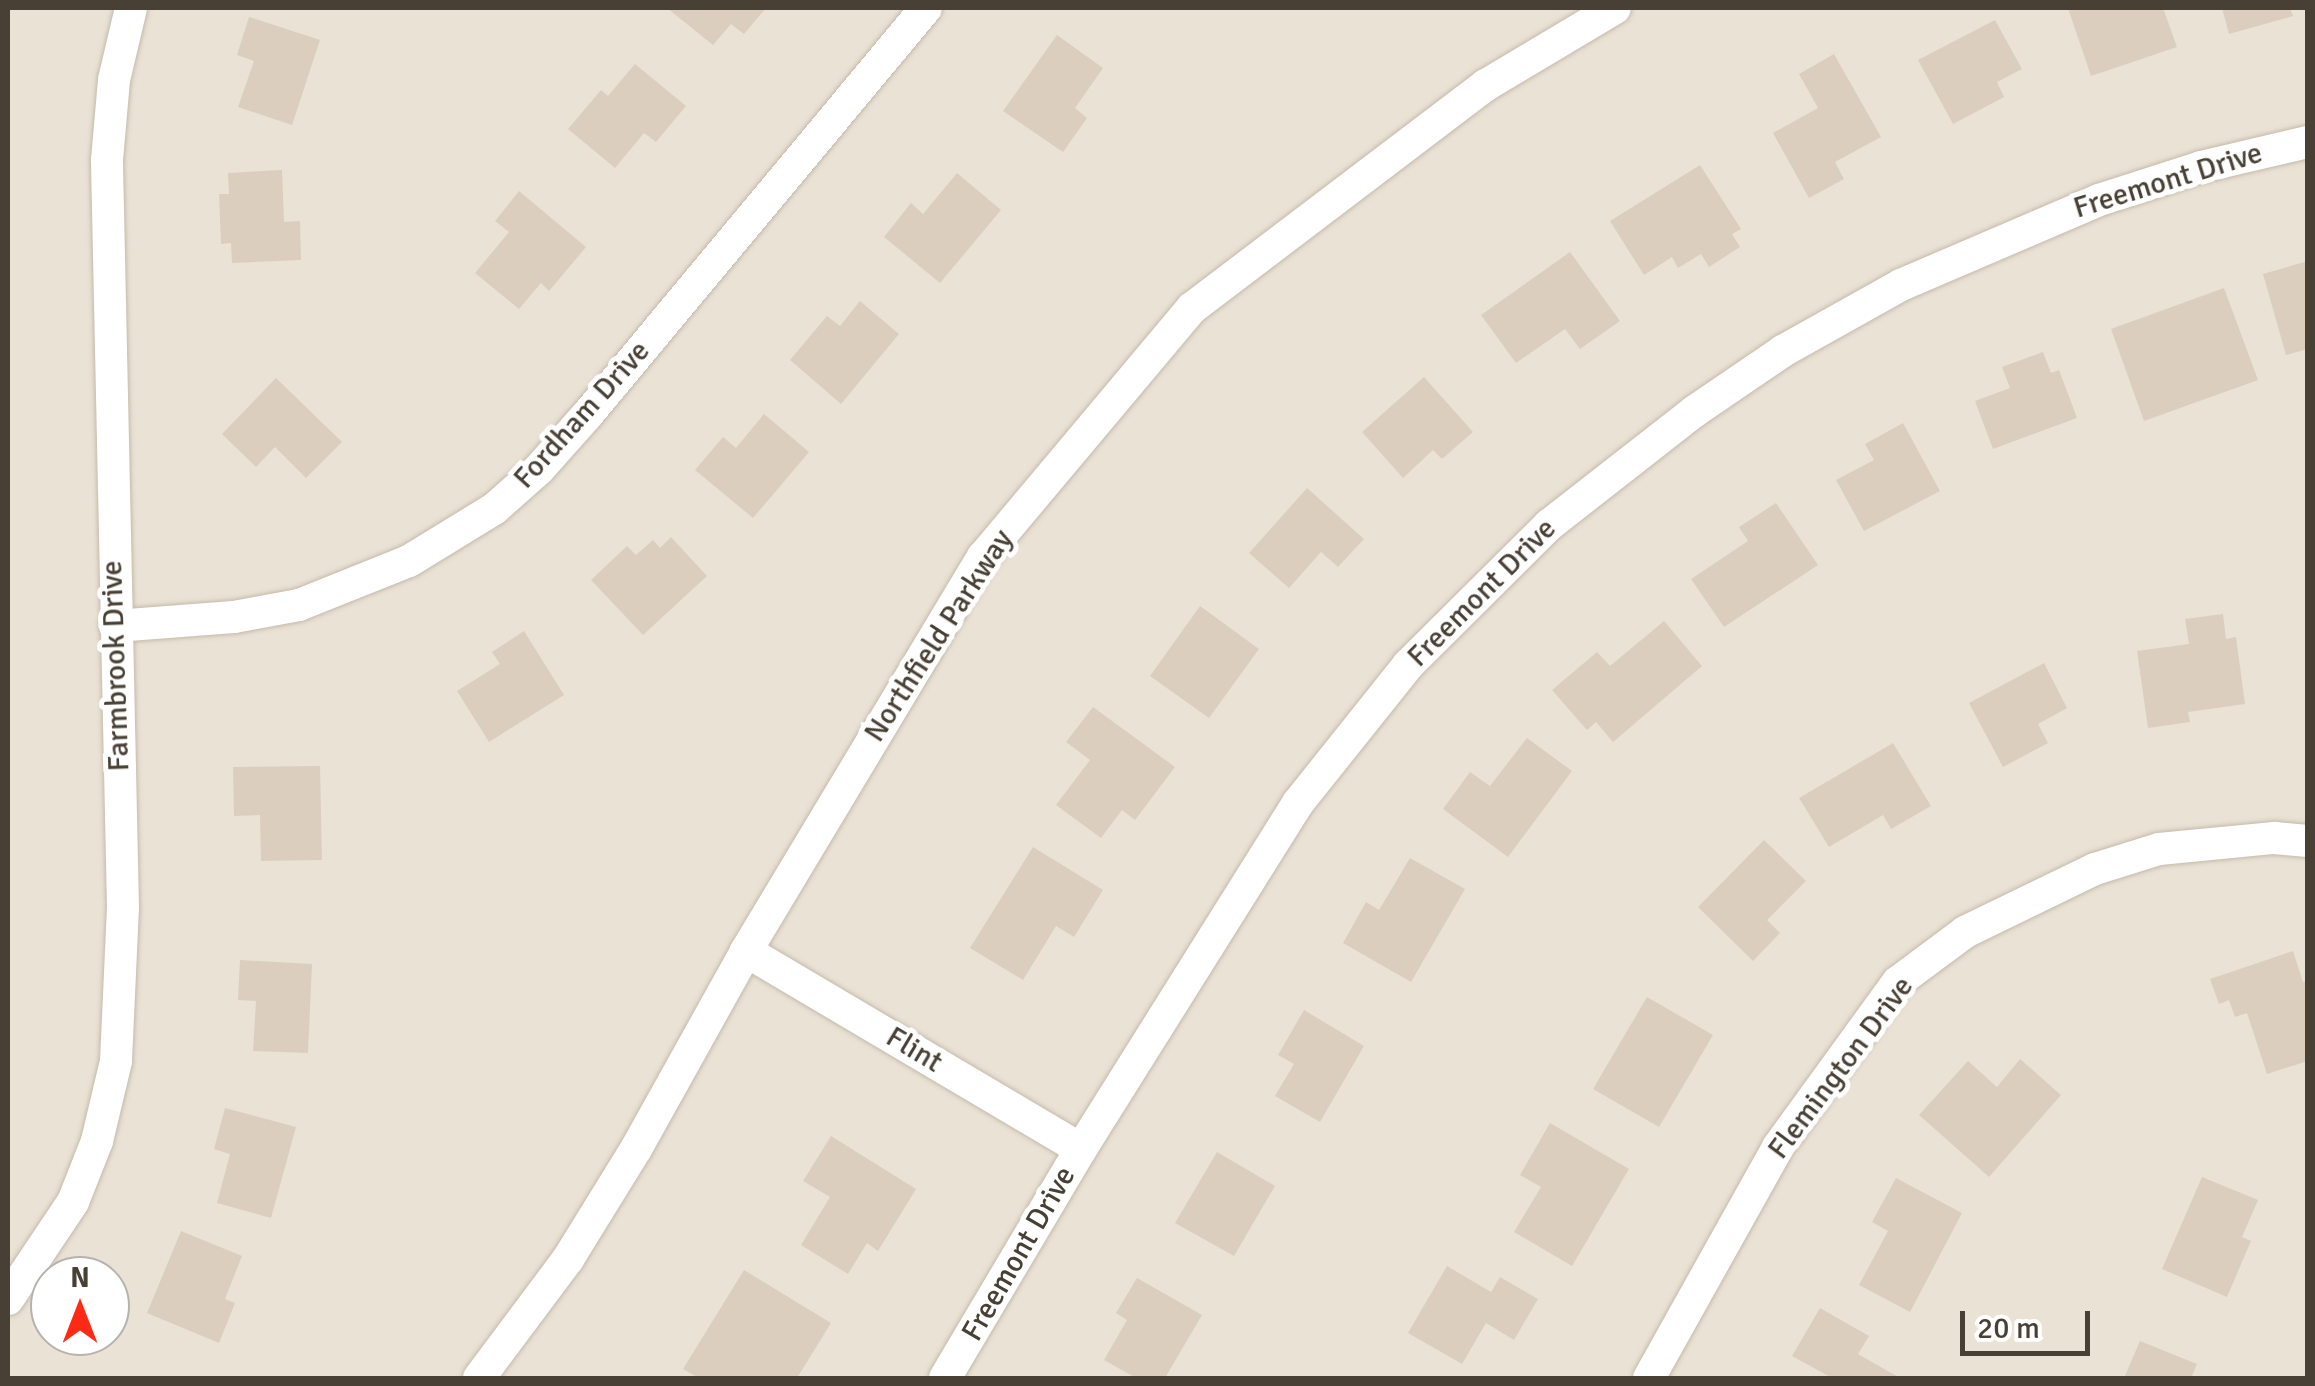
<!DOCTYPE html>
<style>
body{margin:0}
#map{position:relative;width:2315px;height:1386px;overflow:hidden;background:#f5f0e7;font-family:Signika,sans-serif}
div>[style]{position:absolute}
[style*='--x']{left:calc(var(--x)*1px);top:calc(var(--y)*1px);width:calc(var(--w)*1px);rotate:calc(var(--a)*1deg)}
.residential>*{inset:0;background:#eae2d5}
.building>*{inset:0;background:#dbcebf}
.roads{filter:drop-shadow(0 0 2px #c5baac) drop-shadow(0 0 2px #c5baac)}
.minor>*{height:32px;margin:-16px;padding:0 16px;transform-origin:16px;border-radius:16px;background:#fff}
span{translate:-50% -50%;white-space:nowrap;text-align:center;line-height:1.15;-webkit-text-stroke:10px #fff;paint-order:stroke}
.street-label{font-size:30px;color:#494035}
.frame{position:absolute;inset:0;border:10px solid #494035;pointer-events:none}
.north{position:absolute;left:30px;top:1256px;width:100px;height:100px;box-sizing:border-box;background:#fff;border:2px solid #b6b3ae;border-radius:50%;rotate:0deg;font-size:28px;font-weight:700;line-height:40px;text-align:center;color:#494035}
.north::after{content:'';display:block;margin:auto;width:35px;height:45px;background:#ff2a15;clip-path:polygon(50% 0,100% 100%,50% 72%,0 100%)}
.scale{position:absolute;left:1960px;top:1311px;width:130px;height:45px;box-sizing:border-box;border:5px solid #494035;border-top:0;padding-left:12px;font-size:30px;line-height:35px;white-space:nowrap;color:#494035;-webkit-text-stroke:8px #fff;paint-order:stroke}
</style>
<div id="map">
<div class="residential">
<div style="clip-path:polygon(evenodd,8px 8px,2307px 8px,2307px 1378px,8px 1378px,8px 8px,50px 1276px,110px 1276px,110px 1336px,50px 1336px,50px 1276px)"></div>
</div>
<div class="building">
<div style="clip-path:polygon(667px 8px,766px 8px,744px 34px,731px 24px,713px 45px)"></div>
<div style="clip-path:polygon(2068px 8px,2163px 8px,2177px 47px,2091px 76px)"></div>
<div style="clip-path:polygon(2222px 8px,2290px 8px,2293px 16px,2229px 34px)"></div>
<div style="clip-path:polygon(249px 17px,320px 40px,292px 125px,238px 107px,254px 61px,237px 55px)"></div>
<div style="clip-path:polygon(1995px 20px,2022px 69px,1997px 82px,2004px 97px,1953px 124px,1918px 60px)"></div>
<div style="clip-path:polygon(1057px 35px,1103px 68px,1075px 108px,1087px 118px,1063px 152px,1003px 111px)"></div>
<div style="clip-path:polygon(1834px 54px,1881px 137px,1835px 162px,1844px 179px,1809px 198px,1773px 133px,1818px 108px,1799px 74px)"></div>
<div style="clip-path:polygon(635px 64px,686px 106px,656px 142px,644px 133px,615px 168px,568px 129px,601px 90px,608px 96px)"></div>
<div style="clip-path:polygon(1700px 165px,1741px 229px,1732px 234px,1740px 247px,1709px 267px,1701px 254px,1678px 268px,1672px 257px,1644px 275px,1610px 221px)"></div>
<div style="clip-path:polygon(282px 170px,284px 222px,300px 221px,301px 260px,232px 263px,231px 243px,221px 244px,219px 194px,229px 194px,228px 173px)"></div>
<div style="clip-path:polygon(957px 173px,1001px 210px,940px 283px,884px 237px,911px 203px,923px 214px)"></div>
<div style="clip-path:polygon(519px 191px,586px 247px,549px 291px,541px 283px,519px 309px,475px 273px,509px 232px,495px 221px)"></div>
<div style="clip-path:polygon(1570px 252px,1620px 321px,1580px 349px,1565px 329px,1516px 363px,1481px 315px)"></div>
<div style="clip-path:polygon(2308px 261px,2308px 349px,2286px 355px,2263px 274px)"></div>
<div style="clip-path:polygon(2224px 288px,2258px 380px,2144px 421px,2111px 329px)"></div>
<div style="clip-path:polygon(860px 301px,899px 334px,841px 404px,790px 360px,827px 316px,840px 326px)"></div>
<div style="clip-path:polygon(2043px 352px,2051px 373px,2059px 370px,2077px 418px,1993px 449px,1975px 401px,2010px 388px,2002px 367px)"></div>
<div style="clip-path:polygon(1424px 377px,1473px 432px,1442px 459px,1433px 450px,1403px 478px,1362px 432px)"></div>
<div style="clip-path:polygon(276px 378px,342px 442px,306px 478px,275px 447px,256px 467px,222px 434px)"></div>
<div style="clip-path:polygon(764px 414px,809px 452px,753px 518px,695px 470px,723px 437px,736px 448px)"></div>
<div style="clip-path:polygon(1903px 423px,1940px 491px,1864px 531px,1836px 480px,1874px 460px,1865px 444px)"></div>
<div style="clip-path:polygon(1307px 488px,1364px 539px,1338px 567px,1321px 552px,1289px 588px,1249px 553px)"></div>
<div style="clip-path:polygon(1776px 503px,1818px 565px,1724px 627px,1691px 579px,1748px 541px,1739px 527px)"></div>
<div style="clip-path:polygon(671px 537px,707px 576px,643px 635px,591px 580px,627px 546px,636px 555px,653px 540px,660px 548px)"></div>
<div style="clip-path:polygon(1200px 606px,1259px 649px,1209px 718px,1150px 676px)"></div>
<div style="clip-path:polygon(2223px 614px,2226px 639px,2236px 637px,2245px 704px,2188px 712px,2190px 722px,2148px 728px,2137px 651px,2189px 644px,2185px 619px)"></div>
<div style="clip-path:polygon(1664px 621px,1702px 666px,1613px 742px,1596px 722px,1587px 730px,1552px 690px,1597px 652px,1610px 666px)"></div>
<div style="clip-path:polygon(524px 631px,564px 695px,489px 742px,457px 691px,500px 664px,492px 652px)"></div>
<div style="clip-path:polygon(2044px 663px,2067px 708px,2038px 724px,2048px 743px,2003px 767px,1969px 703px)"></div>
<div style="clip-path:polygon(1093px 707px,1175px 767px,1135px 820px,1122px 810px,1101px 838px,1056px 805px,1090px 760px,1066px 742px)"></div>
<div style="clip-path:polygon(1527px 738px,1572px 771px,1508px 857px,1443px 809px,1470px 772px,1490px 786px)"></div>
<div style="clip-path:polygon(1893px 743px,1931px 806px,1891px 829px,1883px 815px,1829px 847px,1799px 798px)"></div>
<div style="clip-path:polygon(320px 766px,322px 860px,261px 861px,260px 815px,234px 816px,233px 767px)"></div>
<div style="clip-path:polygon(1764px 840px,1806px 881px,1767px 920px,1780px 933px,1753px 961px,1698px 907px)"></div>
<div style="clip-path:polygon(1033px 847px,1103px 890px,1074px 937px,1056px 926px,1023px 980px,970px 948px)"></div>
<div style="clip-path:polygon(1410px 858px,1465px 889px,1411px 982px,1343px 943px,1366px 902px,1379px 910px)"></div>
<div style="clip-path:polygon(2293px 951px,2303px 982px,2308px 981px,2308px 1061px,2267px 1074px,2247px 1013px,2235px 1017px,2229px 1000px,2219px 1004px,2210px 979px)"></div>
<div style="clip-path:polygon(240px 960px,312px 964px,308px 1053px,253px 1051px,256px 1001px,238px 1000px)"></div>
<div style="clip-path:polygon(1647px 997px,1713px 1035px,1659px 1127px,1593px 1089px)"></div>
<div style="clip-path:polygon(1304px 1010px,1364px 1046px,1320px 1122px,1275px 1096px,1294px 1064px,1278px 1055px)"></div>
<div style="clip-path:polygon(2020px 1059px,2061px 1095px,1989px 1177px,1919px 1115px,1968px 1061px,1997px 1087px)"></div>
<div style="clip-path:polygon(225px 1108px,296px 1127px,271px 1218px,217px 1203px,230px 1154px,214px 1149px)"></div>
<div style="clip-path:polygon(1550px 1123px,1629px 1169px,1572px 1266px,1514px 1232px,1541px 1187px,1520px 1175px)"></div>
<div style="clip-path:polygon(831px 1136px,916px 1189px,878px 1251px,867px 1243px,848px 1274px,801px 1245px,830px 1197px,803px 1181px)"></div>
<div style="clip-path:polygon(1217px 1152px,1275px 1186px,1234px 1256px,1175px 1223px)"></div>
<div style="clip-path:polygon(2202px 1177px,2258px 1200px,2242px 1237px,2251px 1241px,2227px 1297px,2162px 1269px)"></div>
<div style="clip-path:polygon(1896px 1178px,1962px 1213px,1910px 1312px,1859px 1285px,1888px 1231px,1872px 1222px)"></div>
<div style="clip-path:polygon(181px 1231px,242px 1256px,225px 1299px,235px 1303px,219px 1343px,147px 1313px)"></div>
<div style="clip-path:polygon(1447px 1266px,1491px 1292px,1500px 1277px,1538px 1299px,1514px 1340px,1486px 1323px,1462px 1364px,1408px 1333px)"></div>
<div style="clip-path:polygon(744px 1270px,831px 1323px,797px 1378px,699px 1378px,683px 1369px)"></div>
<div style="clip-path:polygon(1137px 1278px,1202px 1315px,1165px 1378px,1136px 1378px,1104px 1360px,1127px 1320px,1116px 1313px)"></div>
<div style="clip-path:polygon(1820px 1308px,1869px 1336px,1858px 1354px,1900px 1378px,1832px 1378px,1792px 1356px)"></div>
<div style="clip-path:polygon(2140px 1341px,2197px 1364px,2191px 1378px,2124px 1378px)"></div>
</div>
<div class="roads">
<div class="minor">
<div style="--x:115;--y:626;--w:119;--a:-4.3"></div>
<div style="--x:234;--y:617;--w:66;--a:-10.5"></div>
<div style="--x:299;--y:605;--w:118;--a:-21.8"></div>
<div style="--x:409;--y:561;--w:100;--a:-31.5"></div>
<div style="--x:494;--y:509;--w:60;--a:-41.6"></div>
<div style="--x:539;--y:469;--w:74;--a:-48.3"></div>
<div style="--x:588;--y:414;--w:528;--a:-50.22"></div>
<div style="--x:746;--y:951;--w:389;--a:30.6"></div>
<div style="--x:8;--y:1299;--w:117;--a:-56.2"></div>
<div style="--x:73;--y:1202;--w:66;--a:-68.5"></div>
<div style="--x:97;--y:1141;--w:82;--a:-76.6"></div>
<div style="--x:116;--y:1061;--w:153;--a:-87.4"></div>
<div style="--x:123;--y:908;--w:748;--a:-91.23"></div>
<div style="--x:107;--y:160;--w:80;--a:-85"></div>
<div style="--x:114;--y:80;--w:74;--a:-76.7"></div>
<div style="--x:479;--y:1378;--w:149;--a:-53.2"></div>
<div style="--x:568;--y:1259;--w:129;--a:-58.3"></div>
<div style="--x:636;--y:1149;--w:227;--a:-60.9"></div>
<div style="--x:746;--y:951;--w:460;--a:-59"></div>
<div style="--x:983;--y:557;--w:325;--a:-50"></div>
<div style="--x:1192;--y:308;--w:369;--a:-37.2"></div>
<div style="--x:1486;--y:85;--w:150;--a:-30.8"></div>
<div style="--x:945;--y:1378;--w:266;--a:-59.3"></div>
<div style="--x:1081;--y:1149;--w:408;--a:-57.9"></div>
<div style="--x:1298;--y:803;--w:176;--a:-51.4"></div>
<div style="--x:1408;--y:665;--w:199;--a:-44.8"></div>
<div style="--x:1549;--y:525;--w:185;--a:-38"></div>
<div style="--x:1695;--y:411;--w:107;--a:-34.3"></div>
<div style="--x:1783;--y:351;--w:135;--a:-29.2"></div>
<div style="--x:1901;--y:285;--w:215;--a:-23.2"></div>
<div style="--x:2099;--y:200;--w:107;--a:-17.9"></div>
<div style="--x:2201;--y:167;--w:110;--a:-13.2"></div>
<div style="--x:1649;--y:1378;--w:265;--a:-60.8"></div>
<div style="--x:1778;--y:1147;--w:204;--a:-54"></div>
<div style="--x:1898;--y:982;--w:84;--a:-36.7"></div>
<div style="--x:1965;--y:932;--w:144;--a:-25.9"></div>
<div style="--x:2095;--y:869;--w:67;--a:-17.4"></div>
<div style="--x:2159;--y:849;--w:116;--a:-5.5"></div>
<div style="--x:2274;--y:838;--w:34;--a:5"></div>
</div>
</div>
<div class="street-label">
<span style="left:2168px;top:181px;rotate:-17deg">Freemont Drive</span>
<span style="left:582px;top:415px;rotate:-48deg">Fordham Drive</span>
<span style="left:1482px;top:593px;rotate:-45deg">Freemont Drive</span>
<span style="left:939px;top:636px;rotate:-57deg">Northfield Parkway</span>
<span style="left:116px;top:666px;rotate:-92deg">Farmbrook Drive</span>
<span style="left:914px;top:1050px;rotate:31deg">Flint</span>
<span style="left:1841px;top:1068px;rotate:-53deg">Flemington Drive</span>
<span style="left:1019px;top:1254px;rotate:-60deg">Freemont Drive</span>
</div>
<div class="frame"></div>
<div class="north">N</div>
<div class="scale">20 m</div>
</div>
